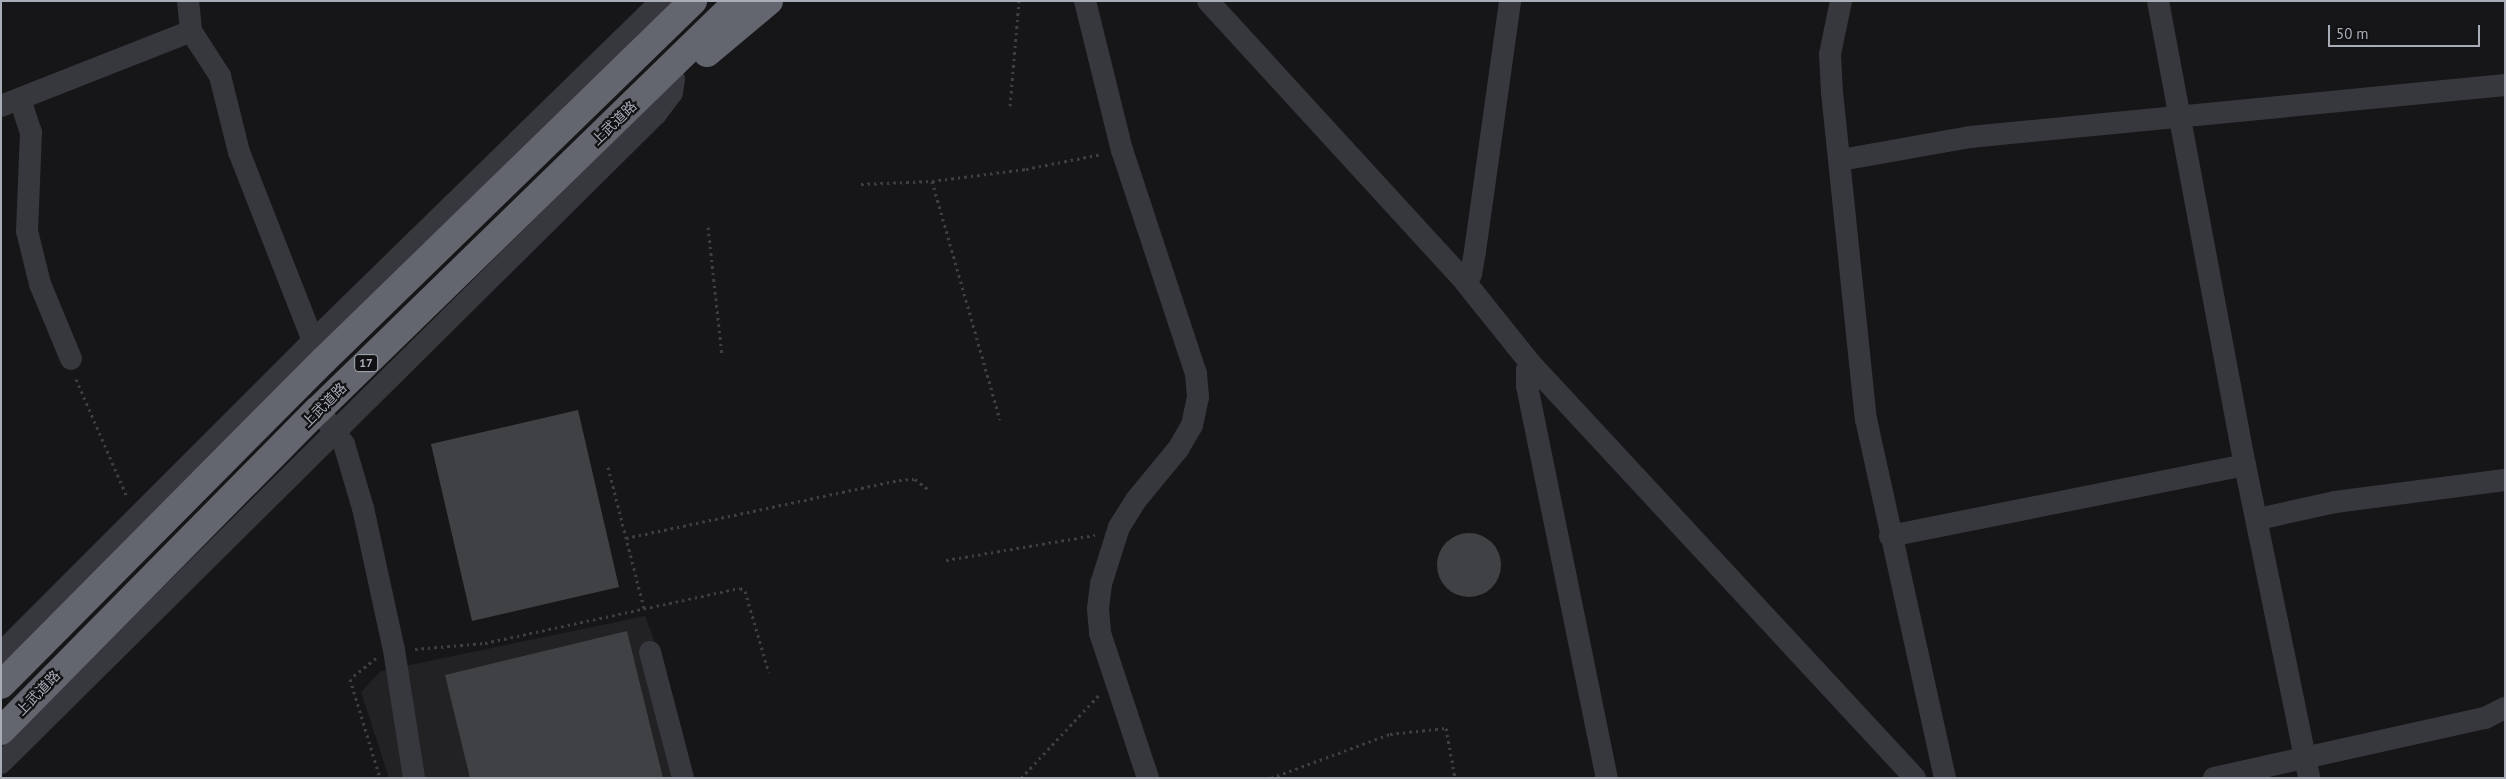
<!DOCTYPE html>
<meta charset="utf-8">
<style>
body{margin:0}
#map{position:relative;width:2506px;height:779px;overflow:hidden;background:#161618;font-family:"PT Sans","Noto Sans JP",sans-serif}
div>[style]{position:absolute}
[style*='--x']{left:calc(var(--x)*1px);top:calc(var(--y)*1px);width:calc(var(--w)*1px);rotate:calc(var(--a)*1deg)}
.built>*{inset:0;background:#222225}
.building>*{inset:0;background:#404145}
.round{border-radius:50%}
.path>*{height:3px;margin-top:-1.5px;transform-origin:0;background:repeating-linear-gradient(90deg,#3d3f44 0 2.5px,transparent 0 6.5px)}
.minor>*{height:22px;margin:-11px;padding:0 11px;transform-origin:11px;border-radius:11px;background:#37383d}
.highway>*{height:28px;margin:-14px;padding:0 14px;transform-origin:14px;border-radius:14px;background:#63666e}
span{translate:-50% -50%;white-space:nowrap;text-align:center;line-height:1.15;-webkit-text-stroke:4.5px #111113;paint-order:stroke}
.shield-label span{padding:1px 4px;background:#111113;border:1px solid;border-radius:4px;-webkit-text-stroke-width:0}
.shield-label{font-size:12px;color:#a8adb8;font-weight:700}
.street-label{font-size:14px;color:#a8adb8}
.frame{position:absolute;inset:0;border:2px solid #a8adb8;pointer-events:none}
.scale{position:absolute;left:2328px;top:25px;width:152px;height:22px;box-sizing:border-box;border:2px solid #a8adb8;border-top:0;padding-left:6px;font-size:15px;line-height:18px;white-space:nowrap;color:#a8adb8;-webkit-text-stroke:4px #111113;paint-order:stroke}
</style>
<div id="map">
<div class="built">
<div style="clip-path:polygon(645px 616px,660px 656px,694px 778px,389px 778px,361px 692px,381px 671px)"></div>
</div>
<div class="building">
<div style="clip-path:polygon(578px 410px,619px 587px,472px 621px,431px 444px)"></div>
<div class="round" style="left:1437px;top:533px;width:64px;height:64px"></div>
<div style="clip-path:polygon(627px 631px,663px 778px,470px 778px,445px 675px)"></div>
</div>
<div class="path">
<div style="--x:1010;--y:106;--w:105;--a:-85.1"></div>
<div style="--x:932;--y:181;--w:248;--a:74.1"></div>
<div style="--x:861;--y:184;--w:71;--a:-2.4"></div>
<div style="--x:932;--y:181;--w:95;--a:-7.3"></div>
<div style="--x:1026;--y:169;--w:77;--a:-11.2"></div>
<div style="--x:708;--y:227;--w:130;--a:83.8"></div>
<div style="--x:76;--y:379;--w:129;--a:66.6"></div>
<div style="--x:608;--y:467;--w:146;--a:75.7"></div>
<div style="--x:626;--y:538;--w:279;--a:-12"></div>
<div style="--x:899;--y:480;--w:16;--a:-4"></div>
<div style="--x:915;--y:479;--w:18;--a:38"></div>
<div style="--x:946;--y:560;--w:151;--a:-9.5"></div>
<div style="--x:415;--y:649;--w:70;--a:-4.9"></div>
<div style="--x:485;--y:643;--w:261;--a:-12.2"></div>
<div style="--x:740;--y:588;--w:6;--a:31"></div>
<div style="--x:745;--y:591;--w:85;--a:73.7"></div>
<div style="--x:376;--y:658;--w:33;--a:141"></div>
<div style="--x:350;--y:679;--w:103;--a:73.1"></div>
<div style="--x:1021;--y:778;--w:114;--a:-46.8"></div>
<div style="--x:1271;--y:778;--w:127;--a:-20.3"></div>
<div style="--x:1390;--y:734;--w:56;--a:-6.1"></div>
<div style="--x:1446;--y:728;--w:51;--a:79.8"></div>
</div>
<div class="minor">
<div style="--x:188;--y:1;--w:30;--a:84"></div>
<div style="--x:191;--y:31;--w:54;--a:57.2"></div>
<div style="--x:220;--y:76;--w:78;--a:76"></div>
<div style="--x:239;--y:152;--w:217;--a:68.6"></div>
<div style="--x:1085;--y:1;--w:154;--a:76.1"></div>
<div style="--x:1122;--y:150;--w:236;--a:71.7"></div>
<div style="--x:1196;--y:374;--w:23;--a:85"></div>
<div style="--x:1198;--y:397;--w:29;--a:102"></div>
<div style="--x:1192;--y:425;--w:28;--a:120"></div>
<div style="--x:1178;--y:449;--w:66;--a:129.5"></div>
<div style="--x:1136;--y:500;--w:32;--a:122"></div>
<div style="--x:1119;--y:527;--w:60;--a:107.5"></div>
<div style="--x:1101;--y:584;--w:25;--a:97"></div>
<div style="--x:1098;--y:609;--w:24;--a:85"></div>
<div style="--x:1100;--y:633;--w:153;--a:71.7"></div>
<div style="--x:1208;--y:1;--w:382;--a:47.5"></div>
<div style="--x:1466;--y:283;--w:104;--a:51.3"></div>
<div style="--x:1531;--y:364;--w:565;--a:47.15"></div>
<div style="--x:1841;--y:1;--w:54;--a:101.7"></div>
<div style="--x:1830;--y:54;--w:38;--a:87"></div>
<div style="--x:1832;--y:92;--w:329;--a:84.1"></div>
<div style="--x:1866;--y:419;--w:368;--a:77.6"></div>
<div style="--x:2158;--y:1;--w:472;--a:79.4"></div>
<div style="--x:2245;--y:465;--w:319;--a:78.4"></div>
<div style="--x:20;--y:99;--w:35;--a:72"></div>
<div style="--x:31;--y:132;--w:99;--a:92.3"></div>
<div style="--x:27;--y:231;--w:55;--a:76.2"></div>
<div style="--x:40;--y:284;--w:81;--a:67.5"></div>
<div style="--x:1;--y:106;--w:204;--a:-21.5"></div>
<div style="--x:1841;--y:160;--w:131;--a:-10.1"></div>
<div style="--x:1970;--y:137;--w:538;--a:-5.55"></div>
<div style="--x:1466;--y:283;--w:10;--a:-61"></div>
<div style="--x:1471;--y:274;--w:23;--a:-80"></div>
<div style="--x:1475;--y:251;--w:252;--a:-82"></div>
<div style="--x:1531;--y:364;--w:7;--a:124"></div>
<div style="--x:1527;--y:370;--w:16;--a:90"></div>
<div style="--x:1527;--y:386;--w:400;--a:78.5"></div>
<div style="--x:327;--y:421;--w:29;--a:54"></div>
<div style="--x:344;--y:444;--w:67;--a:73.5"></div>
<div style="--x:363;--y:508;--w:145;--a:77.7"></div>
<div style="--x:394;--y:650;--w:130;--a:81.1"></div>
<div style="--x:2258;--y:519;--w:79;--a:-12.4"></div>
<div style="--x:2335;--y:502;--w:171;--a:-7.4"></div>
<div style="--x:1890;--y:536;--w:362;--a:-11.3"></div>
<div style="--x:650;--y:652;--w:130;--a:75.3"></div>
<div style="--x:1;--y:653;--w:440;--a:-45"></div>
<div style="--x:312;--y:342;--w:488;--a:-44.3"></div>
<div style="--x:1;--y:763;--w:922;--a:-44.74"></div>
<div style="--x:656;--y:114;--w:26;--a:-53"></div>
<div style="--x:672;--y:93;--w:14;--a:-82"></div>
<div style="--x:2214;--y:778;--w:278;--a:-12.5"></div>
<div style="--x:2485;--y:718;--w:22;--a:-27"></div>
</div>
<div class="highway">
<div style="--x:707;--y:53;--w:81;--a:-40"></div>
<div style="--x:1;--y:685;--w:458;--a:-45.2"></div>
<div style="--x:324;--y:360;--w:515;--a:-44.21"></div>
<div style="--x:1;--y:731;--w:450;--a:-45.4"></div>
<div style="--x:317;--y:411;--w:588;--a:-44.24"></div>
</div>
<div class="shield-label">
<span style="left:366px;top:363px">17</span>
</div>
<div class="street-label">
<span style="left:614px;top:123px;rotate:-44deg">上武道路</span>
<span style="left:324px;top:405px;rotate:-45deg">上武道路</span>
<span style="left:38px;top:693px;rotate:-46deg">上武道路</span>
</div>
<div class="frame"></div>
<div class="scale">50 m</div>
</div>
